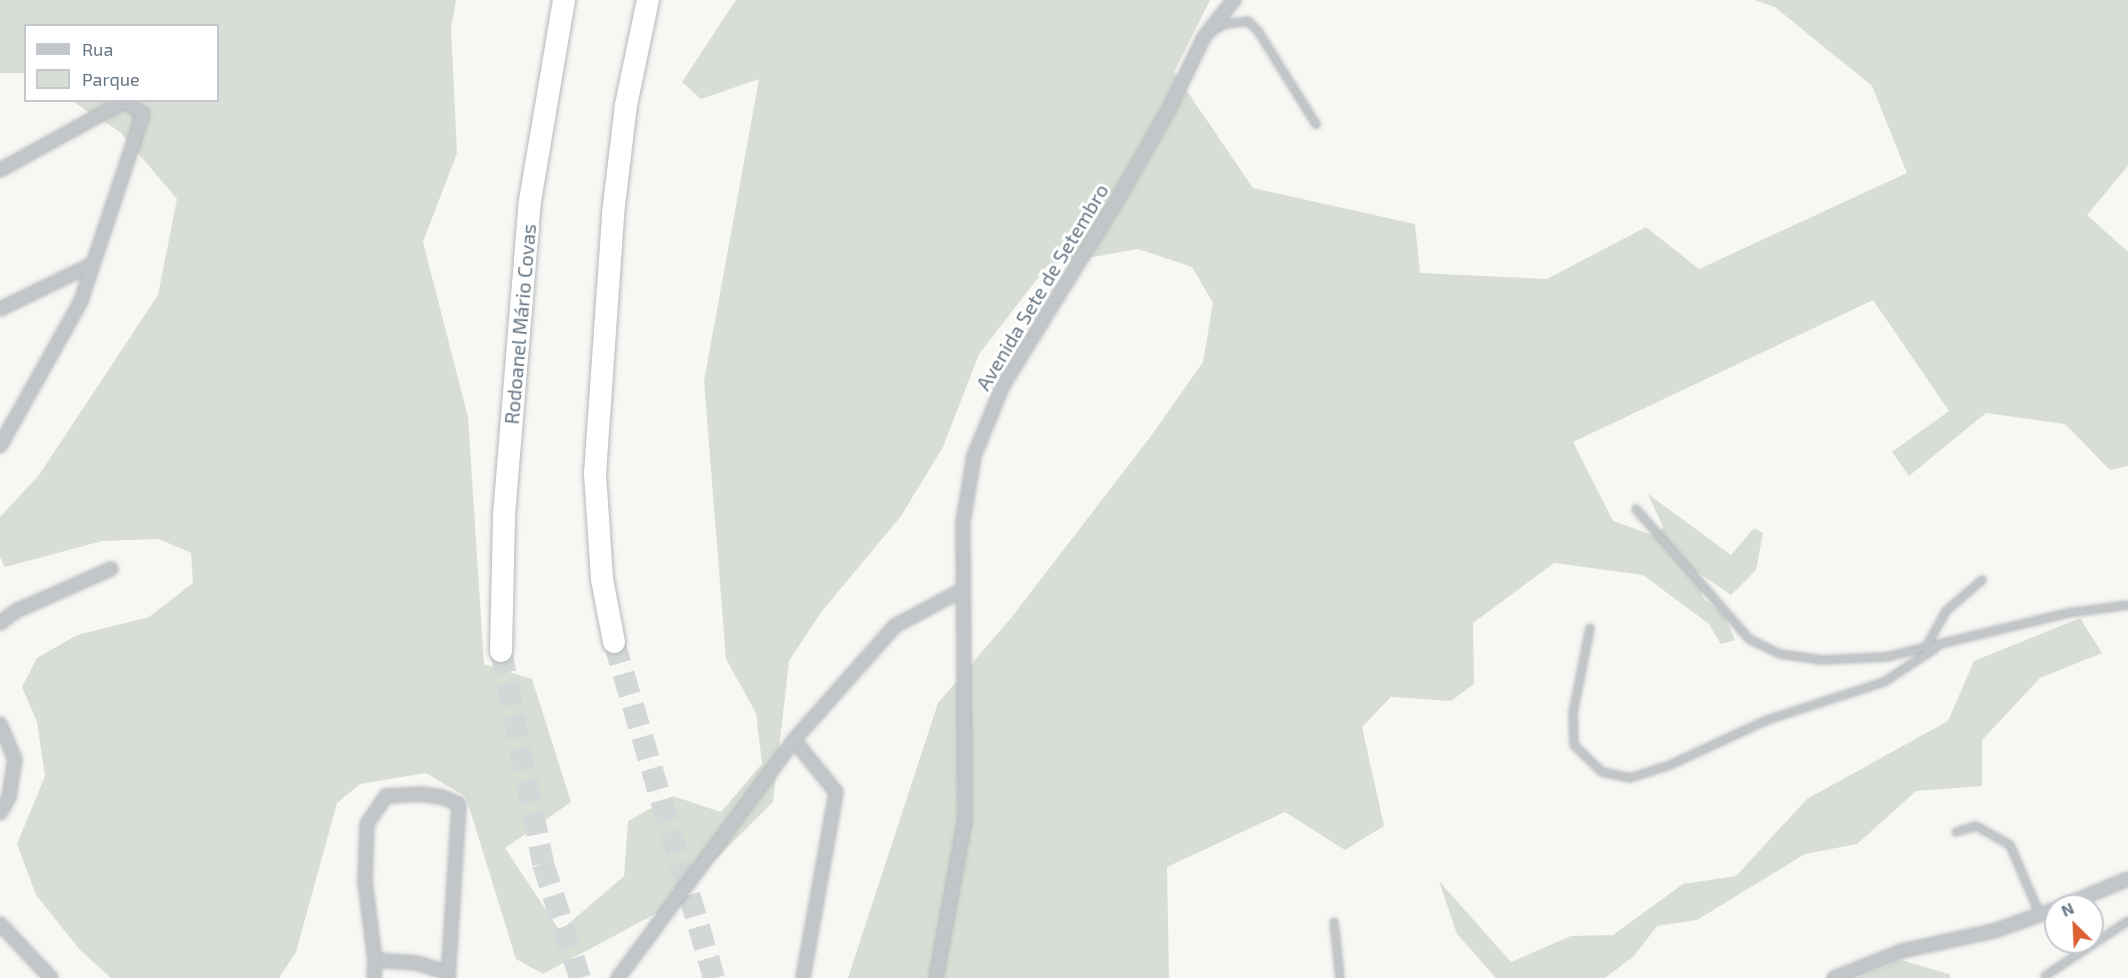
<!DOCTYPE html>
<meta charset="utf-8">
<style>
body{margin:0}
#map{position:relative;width:2128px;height:978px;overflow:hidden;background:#f7f7f4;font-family:"Exo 2",sans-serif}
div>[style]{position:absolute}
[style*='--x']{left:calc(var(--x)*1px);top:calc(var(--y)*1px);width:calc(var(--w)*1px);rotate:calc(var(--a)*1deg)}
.green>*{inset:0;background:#d8ded5}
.highway-tunnel>*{height:22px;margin-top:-11px;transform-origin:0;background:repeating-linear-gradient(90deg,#d3d7d8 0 22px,transparent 0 33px)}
.roads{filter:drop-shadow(0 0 2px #b5b8bb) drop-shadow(0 0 2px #b5b8bb)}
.lane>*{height:6px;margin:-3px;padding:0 3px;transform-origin:3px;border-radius:3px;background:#c2c6c9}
.street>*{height:12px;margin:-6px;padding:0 6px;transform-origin:6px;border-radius:6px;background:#c2c6c9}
.highway>*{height:22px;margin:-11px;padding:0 11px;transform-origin:11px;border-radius:11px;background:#fff}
span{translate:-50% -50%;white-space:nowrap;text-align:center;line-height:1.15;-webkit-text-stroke:6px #fff;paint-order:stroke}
.street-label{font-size:20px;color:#677684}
.legend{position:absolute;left:24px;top:24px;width:195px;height:78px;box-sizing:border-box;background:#fff;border:2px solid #c2c8ce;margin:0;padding:8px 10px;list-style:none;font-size:18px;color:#677684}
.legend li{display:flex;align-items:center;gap:12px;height:30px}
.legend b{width:30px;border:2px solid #c2c8ce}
.north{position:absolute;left:2044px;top:894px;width:60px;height:60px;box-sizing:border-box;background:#fff;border:2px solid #c2c8ce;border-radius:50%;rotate:336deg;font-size:16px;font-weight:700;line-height:24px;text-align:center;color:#677684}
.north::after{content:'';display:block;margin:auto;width:21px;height:27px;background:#db5f30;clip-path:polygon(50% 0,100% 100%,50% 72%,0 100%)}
</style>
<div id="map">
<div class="green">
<div style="clip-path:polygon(0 0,456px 0,451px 28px,457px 153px,423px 242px,468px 417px,484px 664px,532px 679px,571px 802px,505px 848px,560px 931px,624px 876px,628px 821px,673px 796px,721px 812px,762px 764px,756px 713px,726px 659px,704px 381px,759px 79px,701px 99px,682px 82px,736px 0,1210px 0,1174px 72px,1253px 188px,1415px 224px,1420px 273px,1547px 279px,1646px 227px,1699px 269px,1907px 173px,1872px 86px,1775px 7px,1754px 0,2128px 0,2128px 166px,2087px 215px,2128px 252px,2128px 466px,2110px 470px,2065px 424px,1986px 413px,1909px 476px,1892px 452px,1949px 411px,1873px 300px,1573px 442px,1613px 521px,1655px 536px,1663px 527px,1648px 494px,1731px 555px,1754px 528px,1763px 533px,1756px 570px,1731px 595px,1696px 571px,1703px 598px,1724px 615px,1735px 640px,1721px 644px,1709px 624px,1643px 575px,1554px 563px,1473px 623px,1474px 684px,1451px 701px,1391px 697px,1362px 727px,1384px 826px,1345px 850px,1285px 812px,1167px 867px,1169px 978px,848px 978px,938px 703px,1011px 618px,1151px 436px,1203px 362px,1213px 303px,1192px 267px,1138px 249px,1048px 265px,979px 354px,943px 447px,901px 516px,822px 611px,789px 661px,773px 802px,668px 907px,543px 974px,516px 959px,466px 797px,426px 773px,360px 784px,337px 803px,296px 952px,279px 978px,111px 978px,80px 950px,36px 895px,17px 844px,45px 776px,37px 722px,22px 687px,37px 658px,77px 635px,149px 617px,193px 583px,191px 553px,159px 539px,102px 541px,5px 567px,0 557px,0 517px,39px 475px,158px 295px,177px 199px,120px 132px,72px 101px,218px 100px,218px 26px,26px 26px,25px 73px,0 73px)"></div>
<div style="clip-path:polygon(2080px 618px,2102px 653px,2040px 678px,1982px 740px,1982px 786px,1916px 791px,1857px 844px,1805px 854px,1697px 920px,1657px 926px,1634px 956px,1605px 978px,1496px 978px,1457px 934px,1439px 881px,1511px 962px,1571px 936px,1613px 935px,1683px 884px,1736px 876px,1807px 799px,1948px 721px,1974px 661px)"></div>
<div style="clip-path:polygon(1901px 960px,1949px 974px,1951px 978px,1856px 978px)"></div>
</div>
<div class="highway-tunnel">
<div style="--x:614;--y:642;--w:351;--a:73.4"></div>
<div style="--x:501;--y:651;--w:217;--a:78.8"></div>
<div style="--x:543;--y:864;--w:120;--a:72"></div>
</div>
<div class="roads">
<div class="lane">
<div style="--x:1212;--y:32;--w:15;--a:-32"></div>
<div style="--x:1225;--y:24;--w:23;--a:-7"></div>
<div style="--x:1248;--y:21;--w:14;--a:45"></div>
<div style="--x:1258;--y:31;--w:110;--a:58.1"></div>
<div style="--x:1636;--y:509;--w:172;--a:49"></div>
<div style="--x:1749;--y:639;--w:34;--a:26"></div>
<div style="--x:1780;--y:654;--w:42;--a:8.1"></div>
<div style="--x:1822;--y:660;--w:64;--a:-2.7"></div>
<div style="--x:1886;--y:657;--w:187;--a:-13.6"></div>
<div style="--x:2068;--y:613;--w:61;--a:-7.6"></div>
<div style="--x:1590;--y:628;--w:87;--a:101.3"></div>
<div style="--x:1573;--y:713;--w:32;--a:88"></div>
<div style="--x:1574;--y:745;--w:39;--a:44"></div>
<div style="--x:1602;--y:772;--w:29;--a:12"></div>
<div style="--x:1630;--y:778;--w:42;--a:-18"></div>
<div style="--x:1670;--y:765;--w:107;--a:-24.9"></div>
<div style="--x:1767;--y:720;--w:123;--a:-18"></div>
<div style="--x:1884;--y:682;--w:62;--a:-33.2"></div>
<div style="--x:1925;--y:649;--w:43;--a:-61.1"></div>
<div style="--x:1946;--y:611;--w:48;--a:-40.7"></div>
<div style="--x:1956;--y:832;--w:21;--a:-17"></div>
<div style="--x:1976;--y:826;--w:39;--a:29"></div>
<div style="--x:2010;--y:845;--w:76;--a:66.8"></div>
<div style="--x:1334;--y:922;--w:56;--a:83.9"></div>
<div style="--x:2045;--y:976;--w:100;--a:-33.5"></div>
</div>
<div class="street">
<div style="--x:0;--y:170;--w:143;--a:-28.9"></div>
<div style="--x:125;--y:101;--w:22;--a:36"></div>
<div style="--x:143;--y:114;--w:158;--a:108.4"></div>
<div style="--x:93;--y:264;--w:103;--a:154.2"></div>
<div style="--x:0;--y:446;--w:166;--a:-60.8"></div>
<div style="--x:81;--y:301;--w:39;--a:-72"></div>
<div style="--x:0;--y:623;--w:20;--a:-37"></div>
<div style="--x:16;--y:611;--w:104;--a:-23.9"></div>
<div style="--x:0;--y:724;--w:38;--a:67"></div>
<div style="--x:15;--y:759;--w:38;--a:99"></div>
<div style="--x:9;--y:797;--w:18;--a:119"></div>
<div style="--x:2063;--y:906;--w:70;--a:-22.6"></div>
<div style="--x:0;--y:924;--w:74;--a:46.6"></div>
<div style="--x:375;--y:960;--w:79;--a:-97.3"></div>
<div style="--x:365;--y:882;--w:58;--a:-88"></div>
<div style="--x:367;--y:824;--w:34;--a:-56"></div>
<div style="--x:386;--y:796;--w:34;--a:-3"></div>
<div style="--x:420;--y:794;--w:22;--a:8"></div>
<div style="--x:442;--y:797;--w:18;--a:22"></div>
<div style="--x:459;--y:804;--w:174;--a:93.6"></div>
<div style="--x:374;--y:978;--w:18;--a:-87"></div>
<div style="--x:375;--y:960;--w:42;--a:4.1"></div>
<div style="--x:417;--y:963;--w:32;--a:18"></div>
<div style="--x:618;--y:978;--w:296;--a:-53.5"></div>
<div style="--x:803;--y:978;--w:189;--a:-79.9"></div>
<div style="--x:836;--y:792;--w:67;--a:-128.9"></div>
<div style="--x:794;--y:740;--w:152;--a:-48.5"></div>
<div style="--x:895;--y:626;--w:76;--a:-28.2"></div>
<div style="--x:936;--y:978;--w:161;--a:-79.6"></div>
<div style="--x:965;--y:820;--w:298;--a:-90.4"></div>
<div style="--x:963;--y:522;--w:67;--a:-80.5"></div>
<div style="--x:974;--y:456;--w:77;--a:-67.8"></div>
<div style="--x:1003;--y:385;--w:215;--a:-58.3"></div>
<div style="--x:1116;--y:202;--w:107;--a:-60.3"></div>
<div style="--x:1169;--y:109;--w:80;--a:-64.1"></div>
<div style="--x:1204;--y:37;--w:48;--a:-51"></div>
<div style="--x:1834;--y:978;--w:73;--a:-21.7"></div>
<div style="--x:1902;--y:951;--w:94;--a:-12.3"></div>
<div style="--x:1994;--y:931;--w:66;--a:-19.5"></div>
</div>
<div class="highway">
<div style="--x:614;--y:642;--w:64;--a:-100.8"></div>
<div style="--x:602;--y:579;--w:105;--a:-93.8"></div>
<div style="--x:595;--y:474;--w:261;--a:-86"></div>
<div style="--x:613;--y:214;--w:110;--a:-83.2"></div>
<div style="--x:626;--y:105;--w:107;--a:-78.2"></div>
<div style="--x:501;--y:651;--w:136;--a:-88.7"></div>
<div style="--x:504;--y:515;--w:315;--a:-85.3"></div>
<div style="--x:530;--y:201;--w:204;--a:-80.4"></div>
</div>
</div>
<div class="street-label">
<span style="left:1042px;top:287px;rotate:-59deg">Avenida Sete de Setembro</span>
<span style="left:520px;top:324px;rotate:-85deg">Rodoanel Mário Covas</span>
</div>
<ul class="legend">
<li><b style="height:8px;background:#c2c6c9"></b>Rua</li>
<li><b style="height:16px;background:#d8ded5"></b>Parque</li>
</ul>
<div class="north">N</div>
</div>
